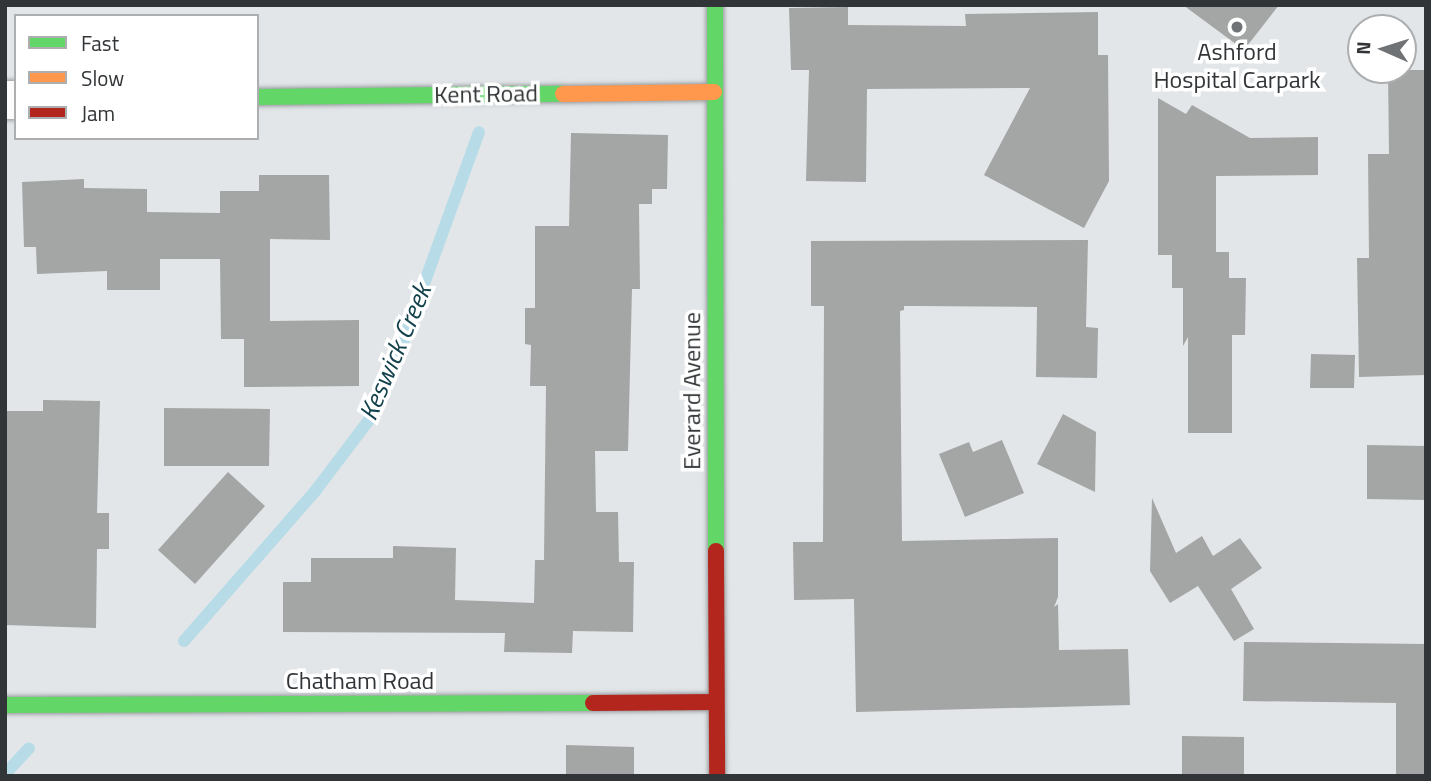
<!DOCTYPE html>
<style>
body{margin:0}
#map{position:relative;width:1431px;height:781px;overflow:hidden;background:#e2e6e9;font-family:"Titillium Web",sans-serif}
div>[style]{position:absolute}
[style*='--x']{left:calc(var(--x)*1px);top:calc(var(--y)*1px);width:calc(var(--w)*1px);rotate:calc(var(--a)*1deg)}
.stream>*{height:12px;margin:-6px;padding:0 6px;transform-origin:6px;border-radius:6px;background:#b7dce7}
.building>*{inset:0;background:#a4a5a5}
.roads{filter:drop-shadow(0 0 2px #9b9ea0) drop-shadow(0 0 2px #9b9ea0)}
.street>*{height:38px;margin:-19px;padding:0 19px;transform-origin:19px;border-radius:19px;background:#fbfbfc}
.fast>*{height:16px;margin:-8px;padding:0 8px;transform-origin:8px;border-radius:8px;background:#63d668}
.slow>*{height:16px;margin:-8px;padding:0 8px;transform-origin:8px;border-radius:8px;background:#ff974d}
.jam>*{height:16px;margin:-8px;padding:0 8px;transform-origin:8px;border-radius:8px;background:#b3261e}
.dots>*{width:19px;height:19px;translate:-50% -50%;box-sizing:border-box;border:4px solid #fff;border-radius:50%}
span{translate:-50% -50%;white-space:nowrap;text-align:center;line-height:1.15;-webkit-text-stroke:7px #fff;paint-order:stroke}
.poi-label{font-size:24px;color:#323537}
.street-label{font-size:24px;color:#323537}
.water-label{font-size:26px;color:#12404b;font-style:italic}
.frame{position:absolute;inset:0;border:7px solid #323537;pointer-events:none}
.legend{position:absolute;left:14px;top:14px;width:245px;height:126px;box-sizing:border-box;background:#fff;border:2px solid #adaeaf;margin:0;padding:9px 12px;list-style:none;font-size:21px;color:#323537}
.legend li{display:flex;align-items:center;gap:14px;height:35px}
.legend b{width:35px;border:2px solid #adaeaf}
.north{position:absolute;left:1347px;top:14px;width:70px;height:70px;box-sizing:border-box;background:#fff;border:2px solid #adaeaf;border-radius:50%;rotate:273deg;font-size:19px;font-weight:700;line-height:28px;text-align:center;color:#323537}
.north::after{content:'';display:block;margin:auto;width:24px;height:32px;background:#707375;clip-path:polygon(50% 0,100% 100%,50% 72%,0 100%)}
</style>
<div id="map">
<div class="stream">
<div style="--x:184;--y:641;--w:201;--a:-48.8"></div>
<div style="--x:316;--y:490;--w:88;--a:-52.9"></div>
<div style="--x:369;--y:420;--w:85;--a:-66.4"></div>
<div style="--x:403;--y:342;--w:223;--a:-70.1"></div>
<div style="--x:5;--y:774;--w:35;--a:-47"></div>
</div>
<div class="building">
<div style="clip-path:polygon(1183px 5px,1279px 5px,1244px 50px)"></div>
<div style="clip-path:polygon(848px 7px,848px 25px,966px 26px,965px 14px,1098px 12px,1098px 55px,1108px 55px,1109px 181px,1084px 228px,984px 175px,1030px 88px,867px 89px,866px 182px,806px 181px,809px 70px,791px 70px,789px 8px)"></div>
<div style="clip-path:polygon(1388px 70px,1426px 70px,1426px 375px,1359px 377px,1357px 258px,1369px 258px,1368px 154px,1389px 154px)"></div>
<div style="clip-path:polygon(1158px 98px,1186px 114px,1192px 105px,1250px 138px,1318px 137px,1318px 175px,1216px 176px,1216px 252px,1229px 252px,1229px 278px,1246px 278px,1245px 335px,1232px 335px,1232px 433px,1188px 433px,1188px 337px,1183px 346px,1183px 288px,1172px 288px,1172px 255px,1158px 255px)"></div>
<div style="clip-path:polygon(571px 133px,668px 135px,667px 189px,652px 189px,652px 204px,639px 204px,640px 289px,632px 289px,628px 451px,595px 451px,596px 512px,618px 512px,619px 562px,634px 562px,633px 632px,573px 631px,572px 653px,504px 652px,505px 633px,283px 632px,283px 582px,311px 582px,311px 558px,393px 558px,393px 546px,456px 548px,455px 600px,534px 603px,535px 560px,544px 560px,546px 386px,530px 386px,531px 345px,525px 344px,525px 308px,535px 308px,535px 226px,569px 226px)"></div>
<div style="clip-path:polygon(259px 175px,329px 175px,330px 240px,270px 239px,270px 321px,359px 320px,359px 386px,244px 387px,244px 339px,221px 339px,220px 259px,160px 259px,160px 290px,107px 290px,107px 271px,37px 274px,36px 247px,24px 247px,22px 182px,84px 179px,84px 188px,147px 189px,147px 212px,220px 213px,220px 191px,259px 191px)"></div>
<div style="clip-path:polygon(1088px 240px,1086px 327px,1098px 328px,1097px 378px,1036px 377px,1037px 307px,917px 306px,904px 306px,904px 310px,900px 311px,902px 541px,1058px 538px,1058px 597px,1054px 607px,1058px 604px,1059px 650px,1128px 649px,1130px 705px,856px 712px,854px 599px,794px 600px,793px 542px,823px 542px,824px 306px,811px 306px,811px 241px)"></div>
<div style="clip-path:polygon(1311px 354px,1355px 355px,1354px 388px,1310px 388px)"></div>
<div style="clip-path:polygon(43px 400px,100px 401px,97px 513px,109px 513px,109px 549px,97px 549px,96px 628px,5px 625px,5px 411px,43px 411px)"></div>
<div style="clip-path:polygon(164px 408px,270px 409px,269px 466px,164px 466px)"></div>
<div style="clip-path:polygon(1063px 414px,1096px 432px,1095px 492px,1037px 464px)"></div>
<div style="clip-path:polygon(1002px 440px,1024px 493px,965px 517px,939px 454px,969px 442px,973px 452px)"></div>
<div style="clip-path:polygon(1367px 445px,1426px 446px,1426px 500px,1367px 499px)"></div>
<div style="clip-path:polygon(228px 472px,265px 506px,195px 584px,158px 550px)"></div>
<div style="clip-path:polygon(1152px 498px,1176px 553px,1202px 536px,1213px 556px,1240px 538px,1262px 568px,1231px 589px,1254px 629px,1234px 641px,1198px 586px,1170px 603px,1150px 571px)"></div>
<div style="clip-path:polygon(1244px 642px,1426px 644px,1426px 776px,1396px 776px,1396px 703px,1243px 701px)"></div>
<div style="clip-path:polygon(1182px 736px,1244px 737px,1244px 776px,1182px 776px)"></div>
<div style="clip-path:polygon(566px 745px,634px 747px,634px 776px,566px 776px)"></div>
</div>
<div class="roads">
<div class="street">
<div style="--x:5;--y:100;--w:11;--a:0"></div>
</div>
<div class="fast">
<div style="--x:715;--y:5;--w:546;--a:89.9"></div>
<div style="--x:257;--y:97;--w:306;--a:-0.6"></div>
<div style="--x:5;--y:705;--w:588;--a:-0.19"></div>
</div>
<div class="slow">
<div style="--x:563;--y:94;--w:151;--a:-0.8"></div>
</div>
<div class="jam">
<div style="--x:716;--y:551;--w:225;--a:89.7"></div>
<div style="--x:593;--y:703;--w:123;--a:-0.5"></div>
</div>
</div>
<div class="dots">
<div style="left:1237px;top:27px;background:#707375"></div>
</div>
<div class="poi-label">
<span style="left:1237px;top:66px">Ashford<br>Hospital Carpark</span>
</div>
<div class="street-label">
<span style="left:486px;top:94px;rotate:-1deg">Kent Road</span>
<span style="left:692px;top:391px;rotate:-90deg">Everard Avenue</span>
<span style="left:360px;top:681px">Chatham Road</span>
</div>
<div class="water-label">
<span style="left:395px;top:352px;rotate:-67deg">Keswick Creek</span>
</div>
<div class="frame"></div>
<ul class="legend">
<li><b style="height:9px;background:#63d668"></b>Fast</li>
<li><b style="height:9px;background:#ff974d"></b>Slow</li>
<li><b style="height:9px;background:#b3261e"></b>Jam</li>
</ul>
<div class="north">N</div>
</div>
